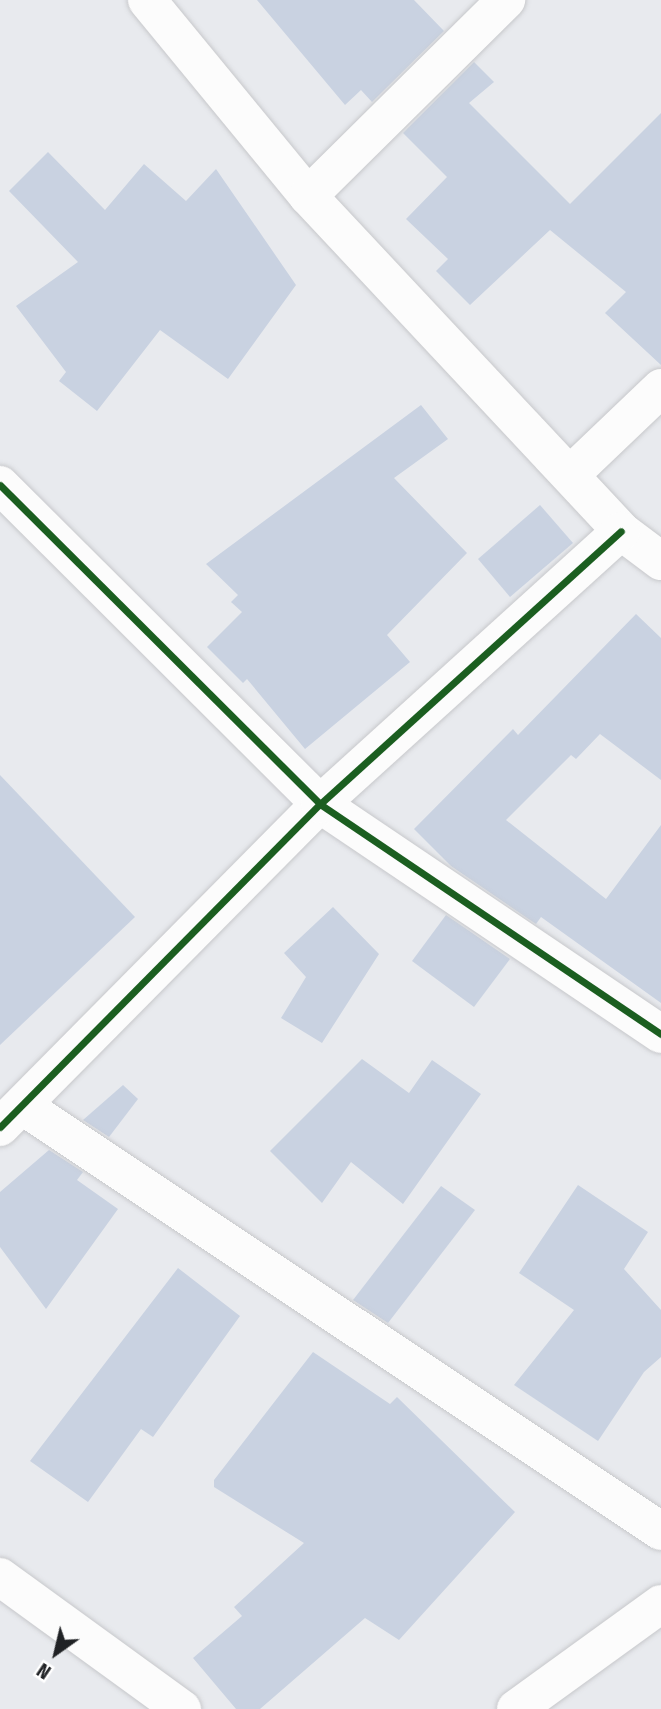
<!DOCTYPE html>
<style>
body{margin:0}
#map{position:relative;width:661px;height:1709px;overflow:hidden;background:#e8eaee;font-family:"Fira Sans Condensed",sans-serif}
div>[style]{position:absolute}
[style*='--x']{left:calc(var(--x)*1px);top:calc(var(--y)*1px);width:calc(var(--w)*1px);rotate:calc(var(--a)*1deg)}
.building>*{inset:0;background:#c9d2e1}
.roads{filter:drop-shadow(0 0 2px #c7c8cb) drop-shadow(0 0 2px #c7c8cb)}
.street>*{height:38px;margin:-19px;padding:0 19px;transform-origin:19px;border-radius:19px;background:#fcfcfc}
.cycleway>*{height:7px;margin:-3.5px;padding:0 3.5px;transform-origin:3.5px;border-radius:3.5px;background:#1b5e20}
span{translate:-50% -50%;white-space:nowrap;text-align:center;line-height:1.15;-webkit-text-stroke:5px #fff;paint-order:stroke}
.north{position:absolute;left:21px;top:1618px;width:70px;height:70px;-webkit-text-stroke:5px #fff;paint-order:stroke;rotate:214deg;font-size:19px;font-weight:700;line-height:28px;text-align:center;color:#202225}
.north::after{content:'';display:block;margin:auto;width:24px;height:32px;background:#202225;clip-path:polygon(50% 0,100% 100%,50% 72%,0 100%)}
</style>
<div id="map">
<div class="building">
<div style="clip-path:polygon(257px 0,414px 0,444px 31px,372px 102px,361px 90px,345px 105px)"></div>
<div style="clip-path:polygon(474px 62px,494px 82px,469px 103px,570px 204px,661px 113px,661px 365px,605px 313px,626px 292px,550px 230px,470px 305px,436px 271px,448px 259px,406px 219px,447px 177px,403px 133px)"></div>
<div style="clip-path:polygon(48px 152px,105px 210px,144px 164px,186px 201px,216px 169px,296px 285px,228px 379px,160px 330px,97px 411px,59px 381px,66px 372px,16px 306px,78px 262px,9px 191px)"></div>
<div style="clip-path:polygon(421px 405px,448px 439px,394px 478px,467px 553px,387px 635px,410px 662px,305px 749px,247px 679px,243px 683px,207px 647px,242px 612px,231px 602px,238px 595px,206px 564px)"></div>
<div style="clip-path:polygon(540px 505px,573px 543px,510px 597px,478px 559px)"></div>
<div style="clip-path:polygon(636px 614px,661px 638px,661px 780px,600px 734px,576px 759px,571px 755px,506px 820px,606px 899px,661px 825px,661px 1003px,541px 917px,536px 924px,451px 866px,414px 829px,513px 729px,518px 735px)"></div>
<div style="clip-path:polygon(0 775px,135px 917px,0 1045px)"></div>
<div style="clip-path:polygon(333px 907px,379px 954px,322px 1043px,281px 1018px,306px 977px,284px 953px)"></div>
<div style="clip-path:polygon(446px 915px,510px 959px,474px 1007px,412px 961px)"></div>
<div style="clip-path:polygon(362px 1059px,409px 1093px,432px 1060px,481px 1094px,403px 1204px,351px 1162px,322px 1203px,270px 1151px)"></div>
<div style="clip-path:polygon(123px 1085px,138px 1099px,109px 1137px,83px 1120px)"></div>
<div style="clip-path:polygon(49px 1150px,83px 1172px,77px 1180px,118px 1209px,46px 1309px,0 1247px,0 1192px)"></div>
<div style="clip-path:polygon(578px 1185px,648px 1232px,624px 1269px,661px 1310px,661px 1357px,644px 1372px,598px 1441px,514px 1385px,574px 1310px,519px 1273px)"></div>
<div style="clip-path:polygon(441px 1186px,475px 1210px,388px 1323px,353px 1300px)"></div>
<div style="clip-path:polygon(178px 1268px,240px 1316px,153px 1437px,141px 1429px,88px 1502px,30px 1461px)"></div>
<div style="clip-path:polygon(313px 1352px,390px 1404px,397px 1397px,515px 1512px,399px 1640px,365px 1618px,260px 1709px,236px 1709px,193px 1658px,242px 1616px,234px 1607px,304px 1543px,214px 1487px,214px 1480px)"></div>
</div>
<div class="roads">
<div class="street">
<div style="--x:147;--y:0;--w:254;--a:50.6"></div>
<div style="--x:308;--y:196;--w:458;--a:46.9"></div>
<div style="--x:621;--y:531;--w:50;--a:36.9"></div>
<div style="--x:308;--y:196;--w:279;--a:-44.7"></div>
<div style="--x:570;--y:475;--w:126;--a:-43.7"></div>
<div style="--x:0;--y:485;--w:452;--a:44.9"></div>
<div style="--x:320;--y:804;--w:411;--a:34"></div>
<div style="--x:24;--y:1107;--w:765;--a:33.65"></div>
<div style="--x:0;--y:1127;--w:455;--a:-45.3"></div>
<div style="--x:320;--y:804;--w:406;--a:-42.2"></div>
<div style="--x:0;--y:1577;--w:225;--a:36"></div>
<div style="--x:516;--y:1709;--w:179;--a:-35.9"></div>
</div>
</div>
<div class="cycleway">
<div style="--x:0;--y:485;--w:452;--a:44.9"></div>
<div style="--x:320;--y:804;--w:411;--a:34"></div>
<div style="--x:0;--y:1127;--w:455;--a:-45.3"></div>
<div style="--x:320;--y:804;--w:406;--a:-42.2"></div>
</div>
<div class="north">N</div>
</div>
